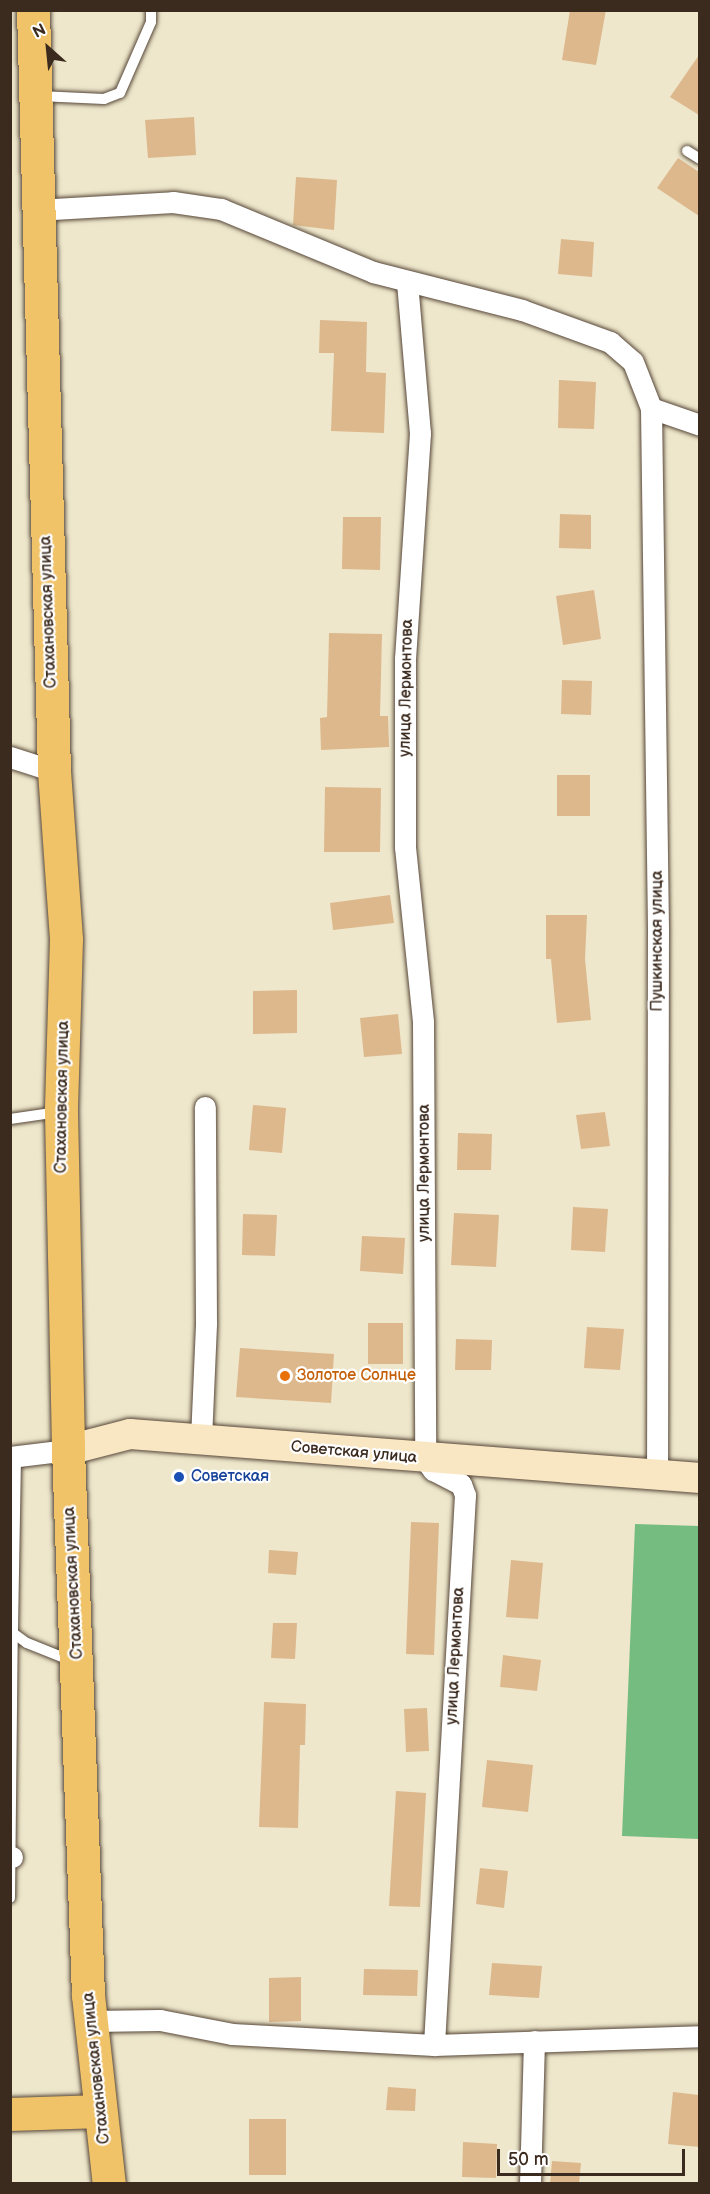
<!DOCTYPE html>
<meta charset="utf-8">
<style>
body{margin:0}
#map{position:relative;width:710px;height:2194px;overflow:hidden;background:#eee7cb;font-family:"Balsamiq Sans",sans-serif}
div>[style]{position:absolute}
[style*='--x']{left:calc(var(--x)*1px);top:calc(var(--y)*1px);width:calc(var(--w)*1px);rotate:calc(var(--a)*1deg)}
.forest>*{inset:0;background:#75bc80}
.building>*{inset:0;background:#ddb88d}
.roads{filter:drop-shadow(0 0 2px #564638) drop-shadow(0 0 2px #564638)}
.lane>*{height:10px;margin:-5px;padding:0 5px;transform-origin:5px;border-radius:5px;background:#fff}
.street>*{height:21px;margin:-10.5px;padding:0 10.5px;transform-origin:10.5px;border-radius:10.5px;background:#fff}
.secondary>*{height:30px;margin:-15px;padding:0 15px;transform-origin:15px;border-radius:15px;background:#f9e7c3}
.primary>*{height:33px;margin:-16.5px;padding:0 16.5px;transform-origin:16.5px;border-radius:16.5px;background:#f1c369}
.dots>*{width:16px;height:16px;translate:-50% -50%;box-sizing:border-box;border:3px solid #fff;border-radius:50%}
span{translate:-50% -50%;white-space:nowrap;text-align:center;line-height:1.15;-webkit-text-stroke:4.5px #fff;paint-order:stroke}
.street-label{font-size:16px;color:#3b2a1e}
.food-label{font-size:16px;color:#c56008}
.left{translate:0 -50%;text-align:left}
.transit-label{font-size:16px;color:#164399}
.frame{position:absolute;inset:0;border:12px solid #3b2a1e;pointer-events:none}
.north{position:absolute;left:18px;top:18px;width:60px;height:60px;-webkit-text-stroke:4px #fff;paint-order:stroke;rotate:333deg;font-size:16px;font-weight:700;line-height:24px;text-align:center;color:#3b2a1e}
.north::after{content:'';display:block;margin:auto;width:21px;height:27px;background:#3b2a1e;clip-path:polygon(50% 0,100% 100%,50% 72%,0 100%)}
.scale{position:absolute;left:497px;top:2149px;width:188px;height:27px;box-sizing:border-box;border:3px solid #3b2a1e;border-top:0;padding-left:8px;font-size:18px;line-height:21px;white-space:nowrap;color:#3b2a1e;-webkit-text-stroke:4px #fff;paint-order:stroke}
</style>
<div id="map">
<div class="forest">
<div style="clip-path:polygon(635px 1524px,699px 1526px,699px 1839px,622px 1836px)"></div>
</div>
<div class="building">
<div style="clip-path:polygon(570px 10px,606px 10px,596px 65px,562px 60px)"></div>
<div style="clip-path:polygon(699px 55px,699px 115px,670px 97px)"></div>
<div style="clip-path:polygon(194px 117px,196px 155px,148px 158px,145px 120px)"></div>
<div style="clip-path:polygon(678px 158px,699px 172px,699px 216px,657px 188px)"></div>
<div style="clip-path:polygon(296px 177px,337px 180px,334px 230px,293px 225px)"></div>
<div style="clip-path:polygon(561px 239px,594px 242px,592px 277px,558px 274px)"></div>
<div style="clip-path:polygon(320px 320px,367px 322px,366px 372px,386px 373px,384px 433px,331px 431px,334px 353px,319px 353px)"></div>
<div style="clip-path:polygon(559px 380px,596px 382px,594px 429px,558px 428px)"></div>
<div style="clip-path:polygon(560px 514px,591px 515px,591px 549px,559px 548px)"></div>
<div style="clip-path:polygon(343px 517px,381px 517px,380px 570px,342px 569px)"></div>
<div style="clip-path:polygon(594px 590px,601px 639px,563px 645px,556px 596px)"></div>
<div style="clip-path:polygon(329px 633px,382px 634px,380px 716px,388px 716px,389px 747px,321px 750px,320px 718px,327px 717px)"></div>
<div style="clip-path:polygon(562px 680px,592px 681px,591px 715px,561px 714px)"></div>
<div style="clip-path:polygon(557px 775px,590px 775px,590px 816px,557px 816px)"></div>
<div style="clip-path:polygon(325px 787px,381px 788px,380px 852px,324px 852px)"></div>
<div style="clip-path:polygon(390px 895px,394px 923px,333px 930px,330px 903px)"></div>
<div style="clip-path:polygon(546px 915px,587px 915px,585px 959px,591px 1020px,557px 1023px,551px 959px,546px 959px)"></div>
<div style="clip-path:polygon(297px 990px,297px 1033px,253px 1034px,253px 991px)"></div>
<div style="clip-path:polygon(398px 1014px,402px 1054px,364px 1057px,360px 1018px)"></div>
<div style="clip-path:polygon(253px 1105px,286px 1108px,282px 1153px,249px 1150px)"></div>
<div style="clip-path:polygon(605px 1112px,610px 1146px,581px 1149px,576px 1115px)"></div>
<div style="clip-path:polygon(458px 1133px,492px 1134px,491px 1170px,457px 1170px)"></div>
<div style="clip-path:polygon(573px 1207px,608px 1209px,605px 1252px,571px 1250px)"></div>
<div style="clip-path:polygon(454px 1213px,499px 1215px,496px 1267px,451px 1265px)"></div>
<div style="clip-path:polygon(243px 1214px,277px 1215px,275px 1256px,242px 1255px)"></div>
<div style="clip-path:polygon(362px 1236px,405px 1238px,403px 1274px,360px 1271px)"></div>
<div style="clip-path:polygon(368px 1323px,403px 1323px,403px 1364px,368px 1364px)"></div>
<div style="clip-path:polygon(587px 1327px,624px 1329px,620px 1370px,584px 1368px)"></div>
<div style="clip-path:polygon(456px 1339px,492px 1340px,491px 1370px,455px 1370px)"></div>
<div style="clip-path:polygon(240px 1348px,334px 1354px,331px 1403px,236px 1397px)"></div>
<div style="clip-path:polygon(411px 1522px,439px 1523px,434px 1655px,406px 1654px)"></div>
<div style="clip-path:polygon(269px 1550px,298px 1552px,296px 1575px,268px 1573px)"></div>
<div style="clip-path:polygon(511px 1560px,543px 1563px,538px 1619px,506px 1617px)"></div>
<div style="clip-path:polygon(273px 1623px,297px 1623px,295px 1659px,271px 1658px)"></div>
<div style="clip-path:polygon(503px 1655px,541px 1660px,537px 1691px,500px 1687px)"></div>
<div style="clip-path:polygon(264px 1702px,306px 1704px,305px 1745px,300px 1745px,298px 1828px,259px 1827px)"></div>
<div style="clip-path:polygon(427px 1708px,429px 1751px,406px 1752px,404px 1709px)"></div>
<div style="clip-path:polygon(487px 1760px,533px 1765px,528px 1812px,482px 1807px)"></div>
<div style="clip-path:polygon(396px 1791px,426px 1793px,420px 1907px,389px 1906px)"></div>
<div style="clip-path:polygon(480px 1868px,508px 1871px,504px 1908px,476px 1904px)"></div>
<div style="clip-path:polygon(492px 1963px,542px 1966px,539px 1998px,489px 1995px)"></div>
<div style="clip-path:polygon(364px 1969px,418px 1970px,417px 1996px,363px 1995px)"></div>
<div style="clip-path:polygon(301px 1977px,301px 2021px,269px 2022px,269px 1978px)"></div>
<div style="clip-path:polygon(388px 2087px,416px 2089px,415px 2111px,386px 2110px)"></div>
<div style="clip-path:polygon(673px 2092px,699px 2095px,699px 2147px,668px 2144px)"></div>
<div style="clip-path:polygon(249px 2119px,286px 2119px,286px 2175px,249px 2175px)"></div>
<div style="clip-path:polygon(463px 2142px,497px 2144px,496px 2178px,462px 2177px)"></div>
<div style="clip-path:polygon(552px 2161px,581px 2163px,579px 2184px,550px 2184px)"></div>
</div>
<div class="roads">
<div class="lane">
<div style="--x:39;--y:96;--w:65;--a:2.6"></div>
<div style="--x:104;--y:99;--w:17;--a:-21"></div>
<div style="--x:120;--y:93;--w:77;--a:-66.4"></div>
<div style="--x:151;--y:22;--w:12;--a:-90"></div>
<div style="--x:687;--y:151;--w:15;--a:32"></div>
<div style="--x:10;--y:1119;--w:49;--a:-8.3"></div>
<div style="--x:16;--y:1457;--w:176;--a:91"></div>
<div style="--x:13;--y:1633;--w:17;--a:36"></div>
<div style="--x:27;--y:1643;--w:48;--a:21.8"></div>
<div style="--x:10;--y:1898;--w:265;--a:-89.4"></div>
</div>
<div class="street">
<div style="--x:36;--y:210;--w:137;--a:-3.3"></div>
<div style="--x:173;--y:202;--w:49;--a:8.3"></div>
<div style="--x:221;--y:209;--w:165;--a:22.5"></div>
<div style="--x:373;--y:272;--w:154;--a:14.3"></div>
<div style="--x:522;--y:310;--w:94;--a:20"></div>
<div style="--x:610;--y:342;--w:30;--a:41"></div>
<div style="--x:633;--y:362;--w:49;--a:68.6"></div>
<div style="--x:651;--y:408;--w:520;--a:89.23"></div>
<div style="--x:658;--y:928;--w:547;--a:90.1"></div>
<div style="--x:407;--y:282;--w:152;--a:85.1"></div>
<div style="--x:420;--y:433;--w:225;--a:93.8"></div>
<div style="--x:405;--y:658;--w:189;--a:90"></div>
<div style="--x:405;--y:847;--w:176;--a:84.1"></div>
<div style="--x:423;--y:1022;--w:437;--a:89.7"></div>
<div style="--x:425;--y:1459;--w:14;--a:54"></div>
<div style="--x:433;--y:1470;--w:31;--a:27"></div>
<div style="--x:461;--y:1484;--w:12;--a:70"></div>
<div style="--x:465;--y:1495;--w:551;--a:93.23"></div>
<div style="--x:651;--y:408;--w:52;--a:19.1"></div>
<div style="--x:10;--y:757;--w:46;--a:17.7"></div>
<div style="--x:201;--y:1439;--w:116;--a:-87.5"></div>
<div style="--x:206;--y:1323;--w:216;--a:-90.3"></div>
<div style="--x:10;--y:1457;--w:58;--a:-6.9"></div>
<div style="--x:10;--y:1857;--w:2;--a:0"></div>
<div style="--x:91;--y:2021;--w:69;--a:-0.8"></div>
<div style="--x:160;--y:2020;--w:73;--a:11"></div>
<div style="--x:232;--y:2034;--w:202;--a:3.1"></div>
<div style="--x:434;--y:2045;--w:266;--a:-1.9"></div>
<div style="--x:530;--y:2184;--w:143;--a:-88.4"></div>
</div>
<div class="secondary">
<div style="--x:68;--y:1450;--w:64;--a:-14.5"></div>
<div style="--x:130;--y:1434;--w:572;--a:4.41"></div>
</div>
<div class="primary">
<div style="--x:33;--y:10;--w:761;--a:88.42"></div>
<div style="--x:54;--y:771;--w:168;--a:85.9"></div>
<div style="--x:66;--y:939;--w:173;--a:91.7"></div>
<div style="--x:61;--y:1112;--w:338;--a:88.8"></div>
<div style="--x:68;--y:1450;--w:545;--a:87.9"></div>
<div style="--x:88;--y:1995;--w:190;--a:83.7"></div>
<div style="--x:10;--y:2114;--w:90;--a:-1.9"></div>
</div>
</div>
<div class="dots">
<div style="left:285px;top:1376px;background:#e8710a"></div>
<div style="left:179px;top:1477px;background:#1a4fb4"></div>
</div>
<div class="street-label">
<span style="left:49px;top:612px;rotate:-92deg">Стахановская улица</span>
<span style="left:407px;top:688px;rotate:-89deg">улица Лермонтова</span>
<span style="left:658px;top:941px;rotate:-90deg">Пушкинская улица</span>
<span style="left:63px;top:1097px;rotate:-89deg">Стахановская улица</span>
<span style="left:425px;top:1173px;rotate:-90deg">улица Лермонтова</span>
<span style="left:354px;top:1453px;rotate:5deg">Советская улица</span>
<span style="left:74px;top:1583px;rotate:-93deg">Стахановская улица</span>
<span style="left:456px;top:1656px;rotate:-87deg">улица Лермонтова</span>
<span style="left:97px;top:2068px;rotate:-96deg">Стахановская улица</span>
</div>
<div class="food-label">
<span class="left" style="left:297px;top:1376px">Золотое Солнце</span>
</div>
<div class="transit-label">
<span class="left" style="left:191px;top:1477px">Советская</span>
</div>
<div class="frame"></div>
<div class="north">N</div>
<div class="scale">50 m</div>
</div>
